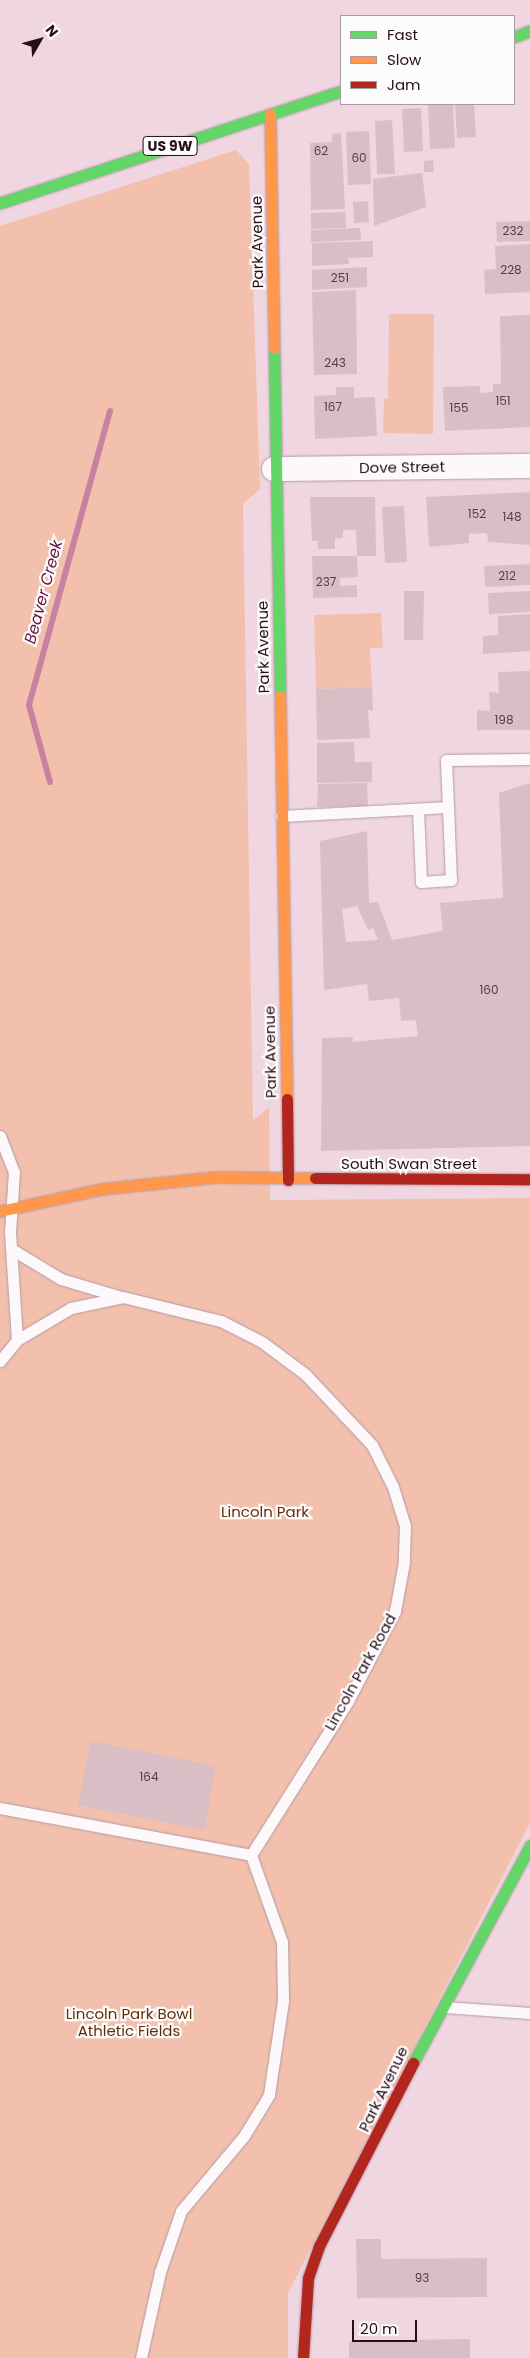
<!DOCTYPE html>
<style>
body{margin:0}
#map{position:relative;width:530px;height:2358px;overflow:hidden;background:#f0d6e1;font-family:Poppins,sans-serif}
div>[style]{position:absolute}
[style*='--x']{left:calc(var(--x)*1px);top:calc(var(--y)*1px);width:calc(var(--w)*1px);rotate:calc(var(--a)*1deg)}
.green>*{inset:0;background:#f3c0ad}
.stream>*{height:6px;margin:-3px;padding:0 3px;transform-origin:3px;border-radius:3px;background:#c782a2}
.building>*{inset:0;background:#dabec5}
.roads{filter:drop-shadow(0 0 1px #b49ba6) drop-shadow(0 0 1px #b49ba6)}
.lane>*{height:11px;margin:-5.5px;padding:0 5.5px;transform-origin:5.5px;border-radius:5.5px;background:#fdf9fa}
.street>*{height:24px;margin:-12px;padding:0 12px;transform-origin:12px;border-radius:12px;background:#fdf9fa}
.fast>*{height:11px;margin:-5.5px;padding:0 5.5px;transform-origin:5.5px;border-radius:5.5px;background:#63d668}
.slow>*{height:11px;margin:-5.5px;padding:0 5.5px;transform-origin:5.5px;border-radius:5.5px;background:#ff974d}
.jam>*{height:11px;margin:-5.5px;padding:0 5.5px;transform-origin:5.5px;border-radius:5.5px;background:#b3261e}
span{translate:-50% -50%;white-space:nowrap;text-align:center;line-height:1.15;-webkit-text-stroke:4.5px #fcfcfc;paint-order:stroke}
.number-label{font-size:12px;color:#573c48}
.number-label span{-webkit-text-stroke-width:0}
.shield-label span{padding:1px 4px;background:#fcfcfc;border:1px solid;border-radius:4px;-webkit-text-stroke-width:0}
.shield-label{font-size:14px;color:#280d1a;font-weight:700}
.street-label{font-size:15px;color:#280d1a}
.park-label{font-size:15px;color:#632e04}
.water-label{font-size:16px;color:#651440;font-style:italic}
.legend{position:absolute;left:340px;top:15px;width:175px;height:90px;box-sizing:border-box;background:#fcfcfc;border:1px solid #a79ca2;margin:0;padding:6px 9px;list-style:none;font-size:15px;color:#280d1a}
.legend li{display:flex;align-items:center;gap:10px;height:25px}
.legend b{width:25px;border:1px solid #a79ca2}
.north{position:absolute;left:15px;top:15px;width:50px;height:50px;-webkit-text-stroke:4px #fcfcfc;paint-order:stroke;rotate:52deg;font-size:14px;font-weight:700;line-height:20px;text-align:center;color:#280d1a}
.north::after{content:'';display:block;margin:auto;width:18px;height:22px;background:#280d1a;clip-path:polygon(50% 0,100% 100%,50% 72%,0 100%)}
.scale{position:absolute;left:352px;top:2320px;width:65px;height:22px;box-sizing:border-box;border:2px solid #280d1a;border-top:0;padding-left:6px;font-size:15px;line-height:18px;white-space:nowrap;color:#280d1a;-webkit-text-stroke:4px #fcfcfc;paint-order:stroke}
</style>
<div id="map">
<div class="green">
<div style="clip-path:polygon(236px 150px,249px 164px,260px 489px,243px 504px,253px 1120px,269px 1107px,270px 1200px,530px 1198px,530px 1823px,288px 2293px,288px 2358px,0 2358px,0 226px)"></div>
<div style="clip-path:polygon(389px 314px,434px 314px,433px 434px,383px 433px,384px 399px,388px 399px)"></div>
<div style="clip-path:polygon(381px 613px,383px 648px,370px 648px,372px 687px,316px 689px,314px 615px)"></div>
</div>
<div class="stream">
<div style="--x:50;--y:782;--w:80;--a:-105.3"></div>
<div style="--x:29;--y:705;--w:305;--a:-74.6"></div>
</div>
<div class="building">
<div style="clip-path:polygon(428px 104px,453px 104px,455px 148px,430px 149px)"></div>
<div style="clip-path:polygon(455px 104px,474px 104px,476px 137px,457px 138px)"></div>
<div style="clip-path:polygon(421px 108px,423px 151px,404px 152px,402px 109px)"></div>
<div style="clip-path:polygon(392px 120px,395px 174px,377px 174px,375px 121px)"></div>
<div style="clip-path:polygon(369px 131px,371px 184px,348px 185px,346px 132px)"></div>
<div style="clip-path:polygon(341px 133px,345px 209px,311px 210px,310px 143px,332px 142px,332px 134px)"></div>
<div style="clip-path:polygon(433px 160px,434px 172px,424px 172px,424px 161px)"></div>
<div style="clip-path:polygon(422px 173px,426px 207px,374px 226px,373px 179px)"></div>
<div style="clip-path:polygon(368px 201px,369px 222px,354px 223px,353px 202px)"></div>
<div style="clip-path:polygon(345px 212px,346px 228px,311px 229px,311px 213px)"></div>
<div style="clip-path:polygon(530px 221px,530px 241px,497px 242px,496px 222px)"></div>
<div style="clip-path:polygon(360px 228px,361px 240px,311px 242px,311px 230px)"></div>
<div style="clip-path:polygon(373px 241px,373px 257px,348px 258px,349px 264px,312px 266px,312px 243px)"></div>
<div style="clip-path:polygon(530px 244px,530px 292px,485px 294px,484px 270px,496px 269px,495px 246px)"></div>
<div style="clip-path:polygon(367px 267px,367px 287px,312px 290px,312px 270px)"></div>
<div style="clip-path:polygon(356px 290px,357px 374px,314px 375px,312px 292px)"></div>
<div style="clip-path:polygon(530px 315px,530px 427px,445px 431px,443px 387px,480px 386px,480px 393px,493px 392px,493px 384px,501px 384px,500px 316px)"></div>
<div style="clip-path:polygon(336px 387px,354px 387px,354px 398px,375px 397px,377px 436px,315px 439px,314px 396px,336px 395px)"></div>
<div style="clip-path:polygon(530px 492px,530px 545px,488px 542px,487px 533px,469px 534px,469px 543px,429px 547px,426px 497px)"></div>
<div style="clip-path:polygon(310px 497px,375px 497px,376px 556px,357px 556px,356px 530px,343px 530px,343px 538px,335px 538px,335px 549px,318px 549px,318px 541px,312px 541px)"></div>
<div style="clip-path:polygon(404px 506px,407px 562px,385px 563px,382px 507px)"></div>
<div style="clip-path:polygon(312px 556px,357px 556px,358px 577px,340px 578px,340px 586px,357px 585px,357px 597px,313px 598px)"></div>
<div style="clip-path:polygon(530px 564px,530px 585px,485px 587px,484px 566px)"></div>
<div style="clip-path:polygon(404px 591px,424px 591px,423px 640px,404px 640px)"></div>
<div style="clip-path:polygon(530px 591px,530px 612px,489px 614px,488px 593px)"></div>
<div style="clip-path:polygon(530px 614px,530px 651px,483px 654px,483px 636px,498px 635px,498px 616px)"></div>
<div style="clip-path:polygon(530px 671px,530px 730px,477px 730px,477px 710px,490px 711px,489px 692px,499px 693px,498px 672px)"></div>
<div style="clip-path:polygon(372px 687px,373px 710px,368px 710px,370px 738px,317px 740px,316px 689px)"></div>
<div style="clip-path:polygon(354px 742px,355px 762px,372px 762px,372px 782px,317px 783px,317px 743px)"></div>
<div style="clip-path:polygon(367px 783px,368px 806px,317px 807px,318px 784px)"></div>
<div style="clip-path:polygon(evenodd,530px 783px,530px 1146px,321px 1151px,322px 1038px,353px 1037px,352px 1042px,418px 1036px,416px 1020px,401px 1021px,399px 998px,369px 1001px,367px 984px,324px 990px,320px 841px,367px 831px,369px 903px,378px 902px,392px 940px,443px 931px,440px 903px,503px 898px,499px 793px,530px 783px,357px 906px,368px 930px,373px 928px,378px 940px,346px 942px,342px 909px,357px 906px)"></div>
<div style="clip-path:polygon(91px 1741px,216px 1766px,204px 1830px,78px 1805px)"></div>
<div style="clip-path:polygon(356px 2239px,381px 2239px,381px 2259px,487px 2258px,487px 2297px,357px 2298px)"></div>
<div style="clip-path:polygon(470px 2339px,470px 2358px,349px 2358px,349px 2341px)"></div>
</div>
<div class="roads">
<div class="lane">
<div style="--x:418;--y:809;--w:73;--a:87.6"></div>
<div style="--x:421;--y:882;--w:30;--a:-4"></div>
<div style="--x:451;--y:880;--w:73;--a:-92.4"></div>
<div style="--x:281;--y:816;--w:167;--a:-3.1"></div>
<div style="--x:448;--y:807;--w:47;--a:-92.4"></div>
<div style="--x:446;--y:760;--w:84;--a:-0.7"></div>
<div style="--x:0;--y:1136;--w:39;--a:69"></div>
<div style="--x:14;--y:1172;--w:60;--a:93.8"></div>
<div style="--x:10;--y:1232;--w:108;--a:86.3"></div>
<div style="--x:17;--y:1340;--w:27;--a:129"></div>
<div style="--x:13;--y:1250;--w:56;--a:31.1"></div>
<div style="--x:61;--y:1279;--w:63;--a:16.7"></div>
<div style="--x:17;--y:1340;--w:63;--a:-30.7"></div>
<div style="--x:71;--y:1308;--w:53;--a:-11.9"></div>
<div style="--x:123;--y:1297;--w:101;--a:13.8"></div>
<div style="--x:221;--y:1321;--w:46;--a:27.1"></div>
<div style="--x:262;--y:1342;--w:54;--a:36.7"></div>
<div style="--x:305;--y:1374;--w:98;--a:46.7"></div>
<div style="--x:372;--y:1445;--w:47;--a:63.4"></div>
<div style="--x:393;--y:1487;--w:41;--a:72.9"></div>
<div style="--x:405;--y:1526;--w:36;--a:92"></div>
<div style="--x:404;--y:1562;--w:50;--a:100.4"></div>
<div style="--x:395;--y:1611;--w:102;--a:117.6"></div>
<div style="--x:348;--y:1701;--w:182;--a:122.2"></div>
<div style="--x:251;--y:1855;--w:92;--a:70.4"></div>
<div style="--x:282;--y:1942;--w:59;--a:89"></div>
<div style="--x:283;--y:2001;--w:95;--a:98.5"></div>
<div style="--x:269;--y:2095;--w:48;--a:121.4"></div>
<div style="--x:244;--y:2136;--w:98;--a:130"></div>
<div style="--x:181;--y:2211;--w:65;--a:109"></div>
<div style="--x:160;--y:2272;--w:88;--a:102.5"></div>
<div style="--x:0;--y:1808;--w:255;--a:10.6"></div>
<div style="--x:444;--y:2007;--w:86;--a:4"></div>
</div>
<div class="street">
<div style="--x:274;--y:469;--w:256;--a:-0.7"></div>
</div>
<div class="fast">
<div style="--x:514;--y:37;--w:17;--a:-21"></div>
<div style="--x:0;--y:203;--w:359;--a:-18.2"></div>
<div style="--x:274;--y:348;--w:348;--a:89"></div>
<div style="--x:413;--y:2063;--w:247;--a:-61.7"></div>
</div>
<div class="slow">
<div style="--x:270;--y:114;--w:234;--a:89"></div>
<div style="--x:280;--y:696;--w:403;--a:89"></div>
<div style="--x:0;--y:1211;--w:103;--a:-12.3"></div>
<div style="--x:101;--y:1189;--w:115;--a:-6"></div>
<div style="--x:215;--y:1177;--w:100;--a:0.6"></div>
</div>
<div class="jam">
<div style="--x:287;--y:1099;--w:81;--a:89.3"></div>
<div style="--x:315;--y:1178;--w:215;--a:0.3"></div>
<div style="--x:303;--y:2358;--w:80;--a:-86.4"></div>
<div style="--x:308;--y:2278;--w:34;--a:-71"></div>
<div style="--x:319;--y:2246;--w:206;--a:-62.8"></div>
</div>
</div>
<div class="number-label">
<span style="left:321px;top:151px">62</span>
<span style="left:359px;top:158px">60</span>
<span style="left:513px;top:231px">232</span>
<span style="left:511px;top:270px">228</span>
<span style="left:340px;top:278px">251</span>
<span style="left:335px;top:363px">243</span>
<span style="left:503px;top:401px">151</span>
<span style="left:333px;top:407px">167</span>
<span style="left:459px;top:408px">155</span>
<span style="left:477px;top:514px">152</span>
<span style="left:512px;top:517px">148</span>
<span style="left:507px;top:576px">212</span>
<span style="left:326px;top:582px">237</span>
<span style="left:504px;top:720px">198</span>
<span style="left:489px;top:990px">160</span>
<span style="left:149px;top:1777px">164</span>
<span style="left:422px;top:2278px">93</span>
</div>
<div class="shield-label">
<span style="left:170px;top:146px">US 9W</span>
</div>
<div class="street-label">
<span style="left:257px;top:242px;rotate:-91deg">Park Avenue</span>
<span style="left:402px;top:467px;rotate:-1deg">Dove Street</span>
<span style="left:263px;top:647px;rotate:-91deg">Park Avenue</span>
<span style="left:270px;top:1052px;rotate:-91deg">Park Avenue</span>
<span style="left:409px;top:1164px">South Swan Street</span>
<span style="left:360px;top:1672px;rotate:-61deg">Lincoln Park Road</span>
<span style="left:383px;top:2089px;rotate:-64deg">Park Avenue</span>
</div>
<div class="park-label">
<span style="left:265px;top:1512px">Lincoln Park</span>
<span style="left:129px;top:2022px">Lincoln Park Bowl<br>Athletic Fields</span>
</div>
<div class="water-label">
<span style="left:44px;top:592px;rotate:-75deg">Beaver Creek</span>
</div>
<ul class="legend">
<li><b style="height:6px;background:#63d668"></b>Fast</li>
<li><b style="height:6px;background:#ff974d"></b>Slow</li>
<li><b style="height:6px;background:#b3261e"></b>Jam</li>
</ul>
<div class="north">N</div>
<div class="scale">20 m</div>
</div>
